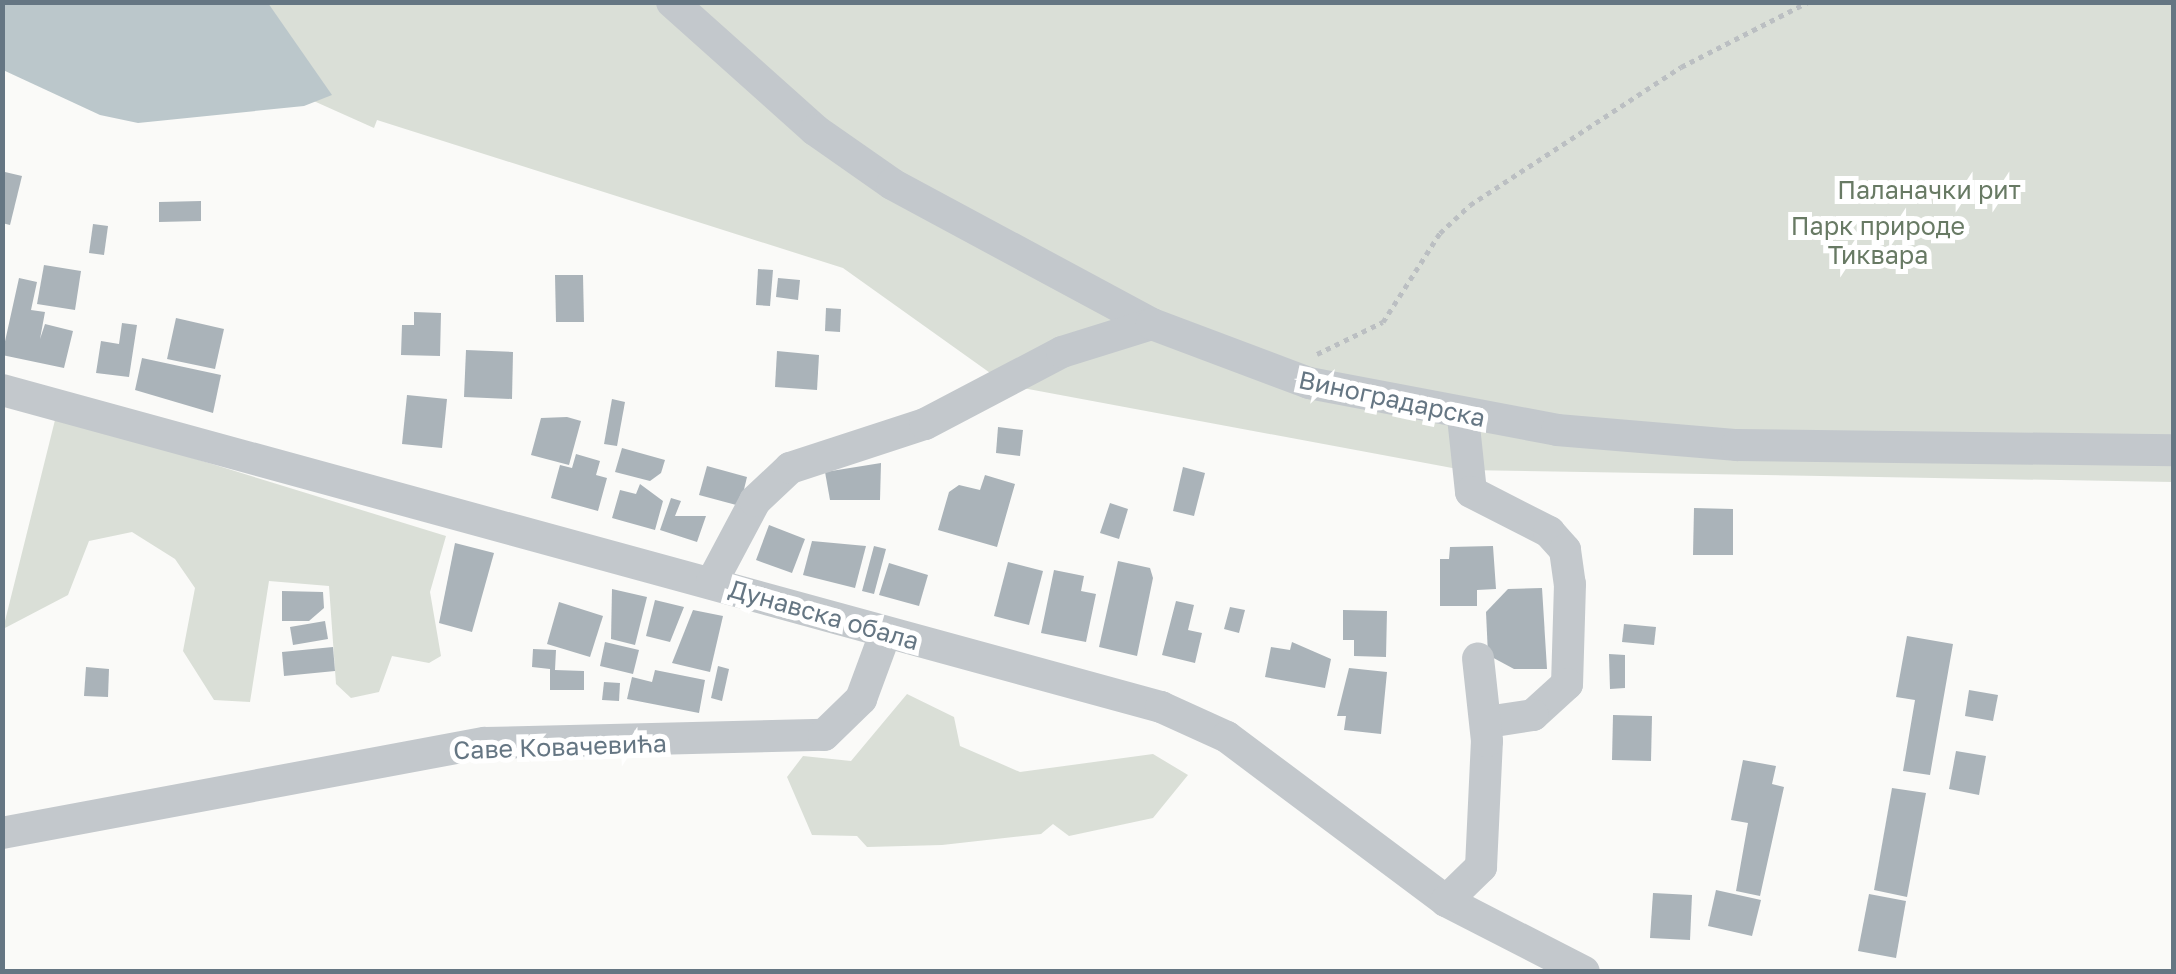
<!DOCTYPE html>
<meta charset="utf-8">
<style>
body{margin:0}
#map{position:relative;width:2176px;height:974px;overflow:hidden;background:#fafaf8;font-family:"Golos Text",sans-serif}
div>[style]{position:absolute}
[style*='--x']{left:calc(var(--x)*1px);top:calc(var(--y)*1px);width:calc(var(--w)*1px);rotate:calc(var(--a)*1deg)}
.green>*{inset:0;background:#dadfd7}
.water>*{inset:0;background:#bbc7cb}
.building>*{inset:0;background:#aab3b9}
.path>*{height:5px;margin-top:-2.5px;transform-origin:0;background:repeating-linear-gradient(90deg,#bbbfc2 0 5px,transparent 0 10px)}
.minor>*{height:32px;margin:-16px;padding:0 16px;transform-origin:16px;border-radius:16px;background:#c3c8cc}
span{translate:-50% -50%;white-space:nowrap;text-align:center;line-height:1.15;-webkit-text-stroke:10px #fff;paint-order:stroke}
.park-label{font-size:25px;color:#687a64}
.street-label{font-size:25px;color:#657683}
.frame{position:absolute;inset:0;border:5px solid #657683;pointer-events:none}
</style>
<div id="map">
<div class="green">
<div style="clip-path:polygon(2px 3px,2173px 3px,2173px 482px,1463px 470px,1007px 385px,843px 268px,377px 120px,374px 128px,307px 98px,153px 117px)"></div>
<div style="clip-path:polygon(56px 416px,446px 536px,430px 592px,441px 656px,429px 663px,392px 656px,379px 692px,351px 698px,336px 684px,329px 586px,269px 581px,250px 702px,214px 700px,183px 651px,195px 588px,175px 559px,132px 532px,89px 541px,68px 595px,3px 629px)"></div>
<div style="clip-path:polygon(907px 694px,954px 717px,960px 746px,1020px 772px,1153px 754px,1188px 775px,1153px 818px,1069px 836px,1053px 824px,1041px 834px,942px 845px,867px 847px,857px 836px,812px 835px,787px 777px,803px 756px,851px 761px)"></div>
</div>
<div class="water">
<div style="clip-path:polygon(3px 2px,268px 3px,332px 95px,304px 106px,138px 123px,100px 115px,3px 70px)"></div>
</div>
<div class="building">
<div style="clip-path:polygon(5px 172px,22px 176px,10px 225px,2px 223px)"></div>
<div style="clip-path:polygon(201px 201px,201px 221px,159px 222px,159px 202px)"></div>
<div style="clip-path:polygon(93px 224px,108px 226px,104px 255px,89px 253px)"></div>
<div style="clip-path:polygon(44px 265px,81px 271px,75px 310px,37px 304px)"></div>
<div style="clip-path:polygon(758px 269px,773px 270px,770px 306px,756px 305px)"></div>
<div style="clip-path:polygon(555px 275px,583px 275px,584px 322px,556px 322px)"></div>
<div style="clip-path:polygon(19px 278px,37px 282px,31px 310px,45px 312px,40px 339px,45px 324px,73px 331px,64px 368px,2px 355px)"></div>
<div style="clip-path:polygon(778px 278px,800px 280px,798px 300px,776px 297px)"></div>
<div style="clip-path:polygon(826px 308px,841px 309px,840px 332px,825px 331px)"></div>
<div style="clip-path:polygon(414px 312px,441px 313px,440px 356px,401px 355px,402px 325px,414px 325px)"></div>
<div style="clip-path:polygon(176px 318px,224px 329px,215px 369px,167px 359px)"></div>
<div style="clip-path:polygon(122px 323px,137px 325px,129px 377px,96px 373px,101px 341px,119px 344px)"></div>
<div style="clip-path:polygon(466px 350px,513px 352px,512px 399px,464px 397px)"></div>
<div style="clip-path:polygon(777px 351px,819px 355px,817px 390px,775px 387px)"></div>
<div style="clip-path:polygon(142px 358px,221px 375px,213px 413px,135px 390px)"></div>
<div style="clip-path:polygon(407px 395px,447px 399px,442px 448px,402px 444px)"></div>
<div style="clip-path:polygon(612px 399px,625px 402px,617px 446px,604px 444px)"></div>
<div style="clip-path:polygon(567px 417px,581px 421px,569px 465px,531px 455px,541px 418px)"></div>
<div style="clip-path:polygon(998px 427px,1023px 430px,1020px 456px,996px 453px)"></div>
<div style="clip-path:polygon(622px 448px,665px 460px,661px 473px,650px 481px,615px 472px)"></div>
<div style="clip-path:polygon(576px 454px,600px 461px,596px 475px,607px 478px,598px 511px,551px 498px,560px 465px,572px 468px)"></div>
<div style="clip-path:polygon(881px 463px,880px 500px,830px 500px,825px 472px)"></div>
<div style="clip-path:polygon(707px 466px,747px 477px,740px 506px,699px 495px)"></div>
<div style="clip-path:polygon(1183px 467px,1205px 473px,1194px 516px,1173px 511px)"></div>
<div style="clip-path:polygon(985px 475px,1015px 484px,997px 547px,938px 530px,949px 492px,959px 485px,980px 490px)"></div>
<div style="clip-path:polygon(640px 484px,663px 501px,655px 530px,612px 518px,620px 490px,636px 494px)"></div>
<div style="clip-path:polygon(671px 498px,681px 501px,675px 516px,706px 516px,697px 542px,660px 530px)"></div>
<div style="clip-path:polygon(1110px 503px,1128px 509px,1119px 539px,1100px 533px)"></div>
<div style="clip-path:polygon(1694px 508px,1733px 509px,1733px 555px,1693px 555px)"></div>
<div style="clip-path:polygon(769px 525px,805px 539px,792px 573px,756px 560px)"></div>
<div style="clip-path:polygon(812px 541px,866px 546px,855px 588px,803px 575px)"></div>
<div style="clip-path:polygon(455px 543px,494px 553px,472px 632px,439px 623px)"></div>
<div style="clip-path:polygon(874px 546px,886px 549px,874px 594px,862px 591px)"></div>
<div style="clip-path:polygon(1493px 546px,1496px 589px,1477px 590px,1477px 606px,1440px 606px,1440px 559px,1449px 559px,1450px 547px)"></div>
<div style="clip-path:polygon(1118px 561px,1150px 568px,1153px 578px,1137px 656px,1099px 647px)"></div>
<div style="clip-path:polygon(1008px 562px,1043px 571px,1029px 625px,994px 616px)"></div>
<div style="clip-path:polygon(889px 563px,928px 575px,919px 606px,879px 595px)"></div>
<div style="clip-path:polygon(1054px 570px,1084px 576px,1081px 591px,1096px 594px,1086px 642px,1041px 633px)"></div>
<div style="clip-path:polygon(1542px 588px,1547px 669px,1514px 669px,1488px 655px,1486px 612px,1508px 589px)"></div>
<div style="clip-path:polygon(612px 589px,647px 597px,635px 645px,611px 639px)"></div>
<div style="clip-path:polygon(282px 591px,323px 592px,324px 608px,309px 621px,282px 621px)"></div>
<div style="clip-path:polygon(655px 600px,684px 607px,670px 642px,646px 636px)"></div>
<div style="clip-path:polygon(1176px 601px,1194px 605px,1188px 630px,1202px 633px,1195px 663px,1162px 655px)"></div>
<div style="clip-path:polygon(559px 602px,603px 616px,590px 657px,547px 644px)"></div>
<div style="clip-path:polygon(1230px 607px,1245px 610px,1239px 633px,1224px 629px)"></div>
<div style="clip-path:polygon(693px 610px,723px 616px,710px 672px,672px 663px)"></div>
<div style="clip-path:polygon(1343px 610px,1387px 611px,1386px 657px,1354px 656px,1354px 640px,1343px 640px)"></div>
<div style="clip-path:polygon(325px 621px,328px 639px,293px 645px,290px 627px)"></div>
<div style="clip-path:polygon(1624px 624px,1656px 627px,1654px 645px,1622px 642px)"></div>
<div style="clip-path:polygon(1907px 636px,1953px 644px,1930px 775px,1903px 771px,1915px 700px,1896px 697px)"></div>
<div style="clip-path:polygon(605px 642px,639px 650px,633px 674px,600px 666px)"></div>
<div style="clip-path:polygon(1292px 642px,1331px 659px,1325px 688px,1265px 677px,1271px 647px,1290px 650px)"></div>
<div style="clip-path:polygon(333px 647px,335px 671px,284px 676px,282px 652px)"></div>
<div style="clip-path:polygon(533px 649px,556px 650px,555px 670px,584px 671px,584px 690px,550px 690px,550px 669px,532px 667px)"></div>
<div style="clip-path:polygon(1609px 654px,1625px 655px,1625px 688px,1610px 689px)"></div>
<div style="clip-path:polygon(718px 666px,729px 669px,722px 701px,711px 698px)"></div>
<div style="clip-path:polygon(86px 667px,109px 669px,108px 697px,84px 696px)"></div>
<div style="clip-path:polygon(1349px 668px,1387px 672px,1381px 734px,1344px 730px,1346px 716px,1337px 716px)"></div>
<div style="clip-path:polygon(655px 670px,705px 680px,699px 713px,627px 699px,632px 677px,652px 682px)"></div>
<div style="clip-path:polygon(604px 682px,620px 683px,619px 701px,602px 700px)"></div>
<div style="clip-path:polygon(1969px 690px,1998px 695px,1993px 721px,1965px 716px)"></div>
<div style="clip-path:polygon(1613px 715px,1652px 716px,1651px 761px,1612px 760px)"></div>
<div style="clip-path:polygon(1956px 751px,1986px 756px,1979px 795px,1949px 789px)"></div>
<div style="clip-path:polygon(1743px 760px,1776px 766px,1772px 784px,1784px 787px,1760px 896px,1736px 891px,1748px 823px,1731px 820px)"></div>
<div style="clip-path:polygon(1892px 788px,1926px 793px,1907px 897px,1874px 890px)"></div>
<div style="clip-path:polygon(1716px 890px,1761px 900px,1752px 936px,1708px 926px)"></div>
<div style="clip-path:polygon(1653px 893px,1692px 895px,1690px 940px,1650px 938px)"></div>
<div style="clip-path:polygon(1869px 894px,1906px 901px,1896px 958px,1858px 951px)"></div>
</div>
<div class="path">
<div style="--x:1317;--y:354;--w:73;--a:-25.9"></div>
<div style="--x:1383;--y:322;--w:106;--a:-57.4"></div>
<div style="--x:1440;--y:233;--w:41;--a:-43"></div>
<div style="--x:1470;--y:205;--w:252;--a:-33.2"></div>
<div style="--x:1681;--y:67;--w:143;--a:-27.1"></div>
</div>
<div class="minor">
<div style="--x:672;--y:2;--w:192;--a:41.8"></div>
<div style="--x:815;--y:130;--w:94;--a:35"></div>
<div style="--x:892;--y:184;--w:295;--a:28.3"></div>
<div style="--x:2;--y:390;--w:1202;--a:15.3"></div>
<div style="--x:1161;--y:707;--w:72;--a:24.4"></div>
<div style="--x:1227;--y:737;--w:274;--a:36.8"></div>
<div style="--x:1446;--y:901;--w:155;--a:27.2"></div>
<div style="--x:1463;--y:417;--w:75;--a:83.9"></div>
<div style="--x:1471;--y:492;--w:88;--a:27.1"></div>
<div style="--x:1549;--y:532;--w:24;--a:48"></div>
<div style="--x:1565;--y:550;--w:34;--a:82"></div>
<div style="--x:1570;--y:584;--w:100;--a:91.7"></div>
<div style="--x:1567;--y:684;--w:46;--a:137.6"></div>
<div style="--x:1533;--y:715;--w:47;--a:171.3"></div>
<div style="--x:712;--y:582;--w:92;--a:-62"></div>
<div style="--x:755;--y:501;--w:48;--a:-43.3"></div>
<div style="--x:790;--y:468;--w:142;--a:-18.1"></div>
<div style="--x:925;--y:424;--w:155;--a:-27.7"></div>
<div style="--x:1062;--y:352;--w:94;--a:-17.3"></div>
<div style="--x:1152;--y:324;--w:168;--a:20.6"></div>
<div style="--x:1309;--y:383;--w:252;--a:10.7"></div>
<div style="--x:1557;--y:430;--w:181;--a:4.8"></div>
<div style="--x:1737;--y:445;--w:437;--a:0.7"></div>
<div style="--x:2;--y:833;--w:491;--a:-10.6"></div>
<div style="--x:485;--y:743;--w:339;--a:-1.4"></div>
<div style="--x:824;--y:735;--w:52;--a:-44.2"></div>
<div style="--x:861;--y:699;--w:69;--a:-69.7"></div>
<div style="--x:1446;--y:901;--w:49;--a:-44.2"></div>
<div style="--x:1481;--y:867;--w:126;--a:-87.3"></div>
<div style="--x:1487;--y:741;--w:83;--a:-96.2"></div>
</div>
<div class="park-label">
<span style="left:1929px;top:190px">Паланачки рит</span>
<span style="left:1878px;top:241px">Парк природе<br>Тиквара</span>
</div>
<div class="street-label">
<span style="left:1392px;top:399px;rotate:12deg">Виноградарска</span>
<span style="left:824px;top:615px;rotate:16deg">Дунавска обала</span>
<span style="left:560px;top:747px;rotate:-2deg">Саве Ковачевића</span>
</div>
<div class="frame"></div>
</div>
